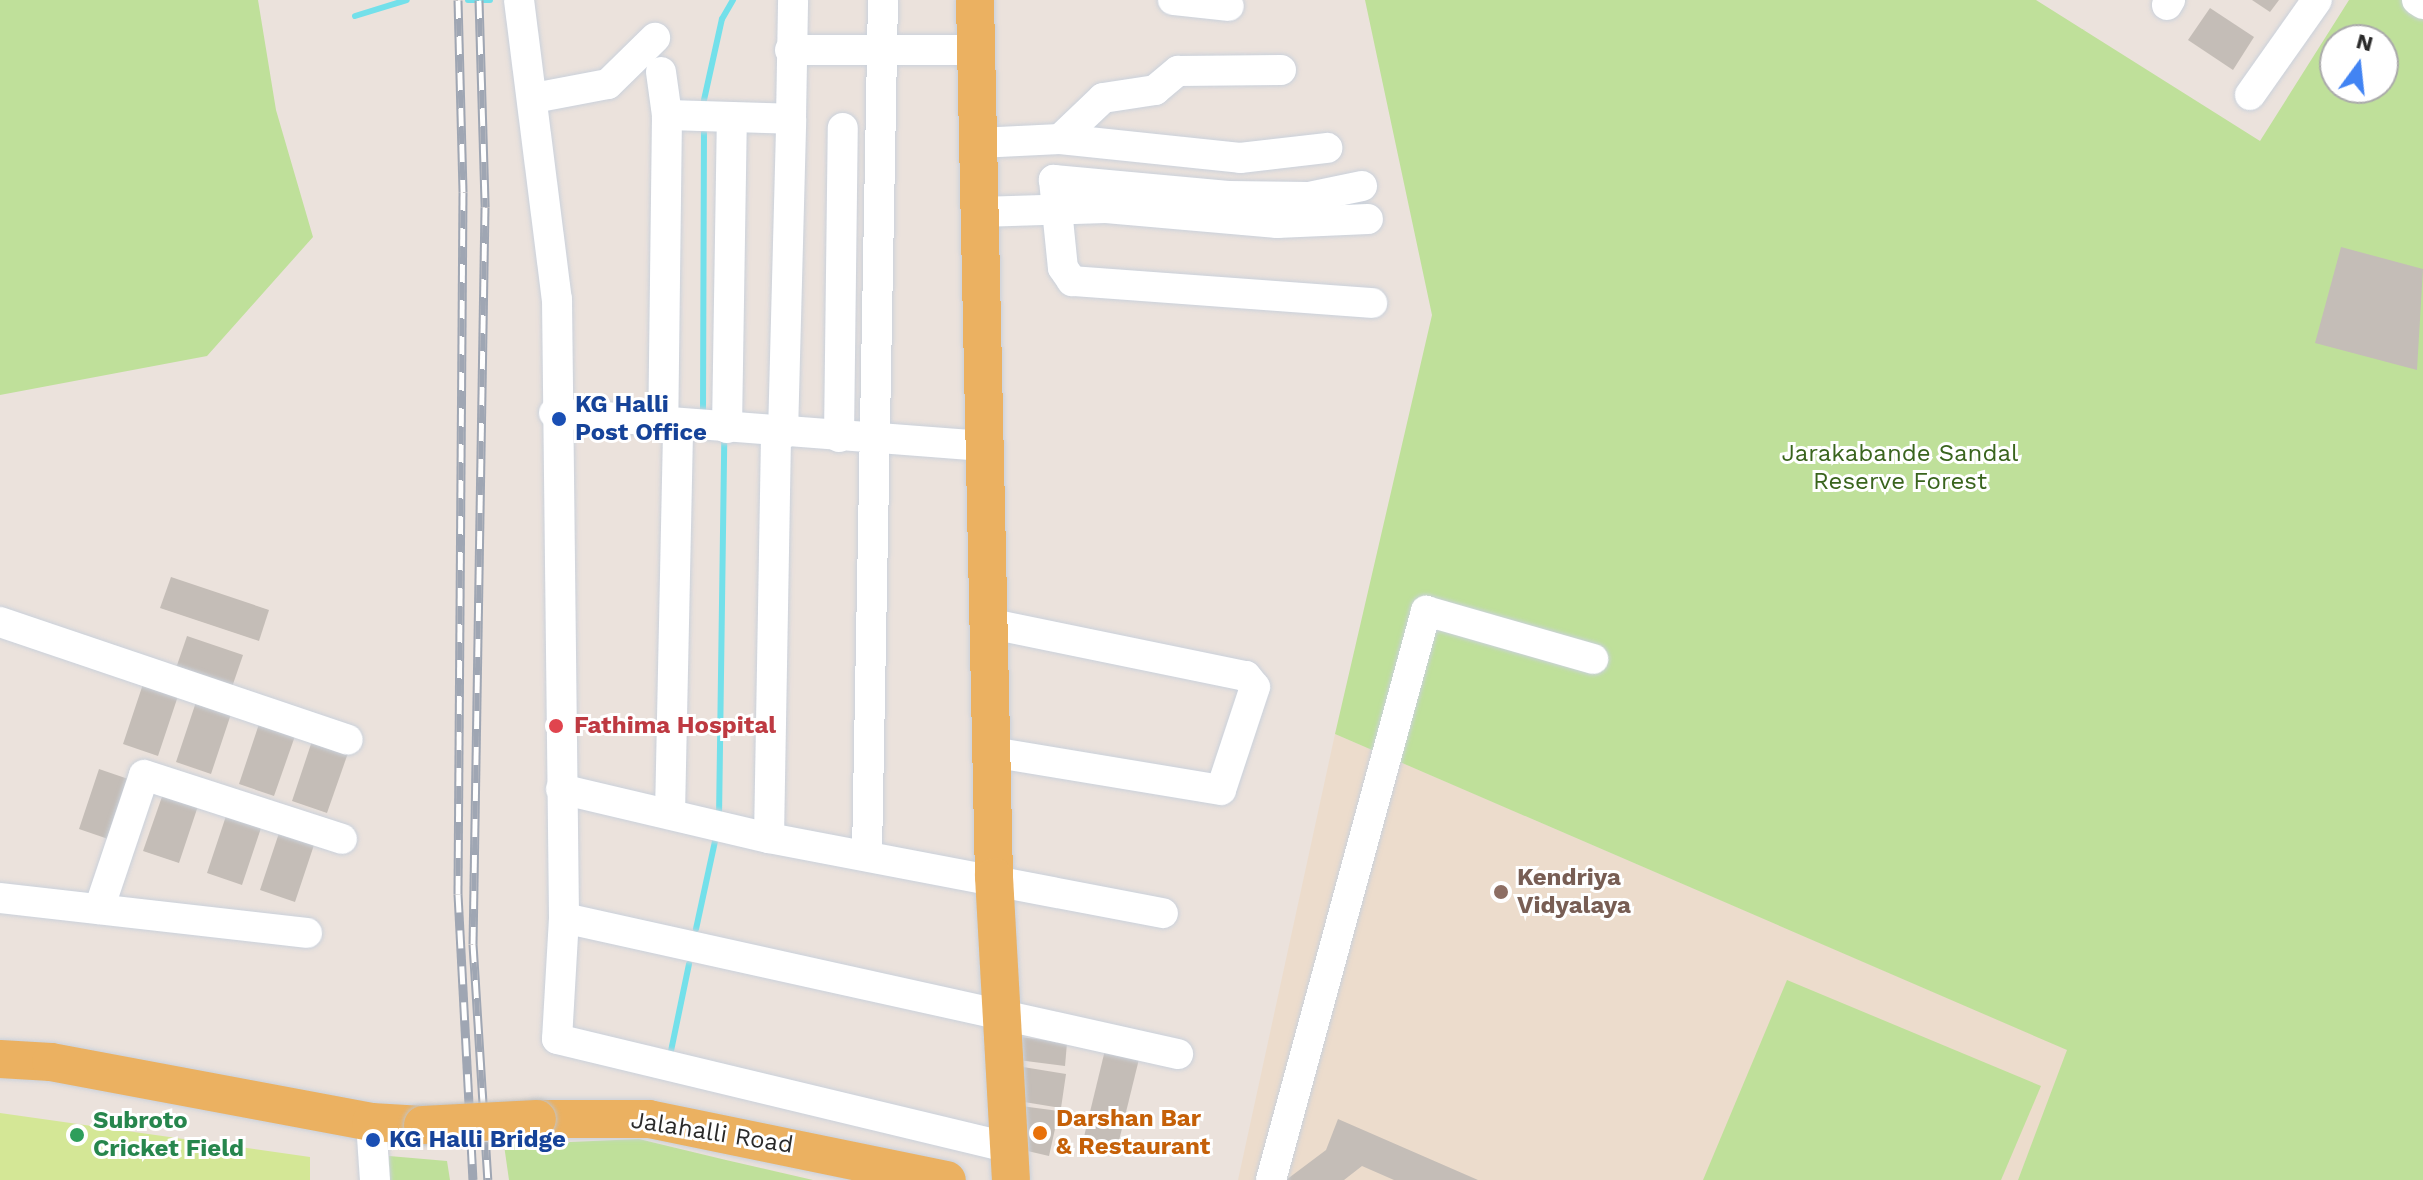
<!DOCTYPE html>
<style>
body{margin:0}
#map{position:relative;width:2423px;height:1180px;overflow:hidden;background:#ebe2dc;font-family:"Work Sans",sans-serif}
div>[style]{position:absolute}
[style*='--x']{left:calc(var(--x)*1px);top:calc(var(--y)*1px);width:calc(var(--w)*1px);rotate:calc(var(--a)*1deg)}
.education>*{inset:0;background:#ecdccc}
.green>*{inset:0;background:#bfe09a}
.pitch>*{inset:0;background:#d4e796}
.stream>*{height:6px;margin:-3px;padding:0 3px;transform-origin:3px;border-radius:3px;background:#73e0ea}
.building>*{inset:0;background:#c4bdb7}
.roads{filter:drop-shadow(0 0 2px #cad1db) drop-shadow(0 0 2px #cad1db)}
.minor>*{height:30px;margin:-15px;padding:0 15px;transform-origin:15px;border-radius:15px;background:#fff}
.major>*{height:38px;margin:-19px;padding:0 19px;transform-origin:19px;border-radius:19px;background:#ebb161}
.rail>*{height:9px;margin-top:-4.5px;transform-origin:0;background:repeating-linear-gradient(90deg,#fff 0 18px,#9fa6b3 0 36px);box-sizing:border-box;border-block:2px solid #9fa6b3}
.bridges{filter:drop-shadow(0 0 2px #c3c3c3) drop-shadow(0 0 2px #c3c3c3)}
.major-bridge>*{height:38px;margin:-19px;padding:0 19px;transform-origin:19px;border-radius:19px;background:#ebb161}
.dots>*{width:22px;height:22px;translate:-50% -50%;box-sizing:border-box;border:4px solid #fff;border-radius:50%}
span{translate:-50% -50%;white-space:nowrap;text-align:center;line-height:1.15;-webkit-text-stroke:6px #fff;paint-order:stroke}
.transit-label{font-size:24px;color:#164399;font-weight:700}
.left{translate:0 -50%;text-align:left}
.park-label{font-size:24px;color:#39641d}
.health-label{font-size:24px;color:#be3a42;font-weight:700}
.education-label{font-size:24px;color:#785e54;font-weight:700}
.food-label{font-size:24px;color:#c56008;font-weight:700}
.leisure-label{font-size:24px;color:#27864d;font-weight:700}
.street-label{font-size:24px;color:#2a2a2a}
.north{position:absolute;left:2319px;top:24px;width:80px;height:80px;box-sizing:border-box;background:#fff;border:2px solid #aaa;border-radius:50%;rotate:15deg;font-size:22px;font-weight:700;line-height:32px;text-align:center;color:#2a2a2a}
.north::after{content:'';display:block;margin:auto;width:28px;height:36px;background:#4284f3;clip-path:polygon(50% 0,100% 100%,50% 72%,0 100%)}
</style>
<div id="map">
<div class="education">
<div style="clip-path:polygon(1335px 734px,2068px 1050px,2018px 1180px,1238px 1180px)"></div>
</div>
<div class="green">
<div style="clip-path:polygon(0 0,258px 0,276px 110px,313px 237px,207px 356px,0 395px)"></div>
<div style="clip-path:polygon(evenodd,1365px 0,2036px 0,2260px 141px,2349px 0,2423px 0,2423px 1180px,2018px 1180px,2067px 1050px,1335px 734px,1432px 315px,1365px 0,2335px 40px,2383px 40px,2383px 88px,2335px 88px,2335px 40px)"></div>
<div style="clip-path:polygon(1787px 980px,2041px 1086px,2001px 1180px,1703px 1180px)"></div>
<div style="clip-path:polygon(639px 1139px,726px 1160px,813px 1180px,509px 1180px,504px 1145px)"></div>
<div style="clip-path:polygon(389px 1156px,447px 1161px,450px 1180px,390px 1180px)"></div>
</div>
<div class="pitch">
<div style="clip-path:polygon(0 1113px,310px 1157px,310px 1180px,0 1180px)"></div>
</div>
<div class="stream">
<div style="--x:468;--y:0;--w:22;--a:0"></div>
<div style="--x:355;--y:16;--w:54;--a:-17.1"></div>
<div style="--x:704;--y:100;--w:83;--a:-77.5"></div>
<div style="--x:722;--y:19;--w:22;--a:-60"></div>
<div style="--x:703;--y:414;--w:281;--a:-89.8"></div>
<div style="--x:719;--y:818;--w:376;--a:-89.2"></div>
<div style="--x:696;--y:929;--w:90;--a:-77.8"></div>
<div style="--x:671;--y:1051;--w:89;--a:-78.3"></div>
</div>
<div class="building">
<div style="clip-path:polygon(2252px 0,2279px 0,2270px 12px)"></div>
<div style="clip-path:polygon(2210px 8px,2254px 37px,2233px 70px,2188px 40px)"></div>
<div style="clip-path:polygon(2341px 247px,2423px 269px,2417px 370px,2315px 343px)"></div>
<div style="clip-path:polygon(171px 577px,269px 610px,259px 641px,160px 608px)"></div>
<div style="clip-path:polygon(187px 636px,243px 655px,232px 687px,176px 668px)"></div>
<div style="clip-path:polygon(143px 684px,178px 696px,158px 756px,123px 744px)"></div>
<div style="clip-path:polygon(196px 702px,231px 714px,211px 774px,176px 762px)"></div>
<div style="clip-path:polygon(259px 724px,295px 736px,274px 796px,239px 784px)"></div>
<div style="clip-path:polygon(312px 741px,348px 753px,327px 813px,292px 801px)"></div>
<div style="clip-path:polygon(99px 769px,134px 781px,114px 841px,79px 829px)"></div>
<div style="clip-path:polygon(164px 791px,199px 803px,179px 863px,143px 851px)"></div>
<div style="clip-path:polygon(227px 813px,262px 825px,242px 885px,207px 873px)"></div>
<div style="clip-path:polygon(280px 830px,315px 842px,295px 902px,260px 890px)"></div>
<div style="clip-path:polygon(1021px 1037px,1067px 1043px,1065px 1066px,1018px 1060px)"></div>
<div style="clip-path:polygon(1105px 1050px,1139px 1059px,1116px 1153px,1082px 1145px)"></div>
<div style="clip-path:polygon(1023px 1067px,1066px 1074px,1061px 1108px,1018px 1101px)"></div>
<div style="clip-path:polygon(1021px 1106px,1059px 1111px,1049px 1156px,1019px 1149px)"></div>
<div style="clip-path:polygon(1338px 1119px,1478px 1180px,1394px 1180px,1362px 1166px,1344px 1180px,1286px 1180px,1326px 1150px)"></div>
</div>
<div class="roads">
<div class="minor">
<div style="--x:519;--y:0;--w:301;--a:82.8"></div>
<div style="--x:557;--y:299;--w:619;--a:89.35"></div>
<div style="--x:564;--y:918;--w:121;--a:93.3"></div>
<div style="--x:557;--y:1039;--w:464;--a:13.5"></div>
<div style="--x:1173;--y:0;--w:56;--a:6.1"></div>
<div style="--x:2417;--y:0;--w:7;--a:34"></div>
<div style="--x:2167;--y:5;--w:6;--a:-59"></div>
<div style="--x:790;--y:50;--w:186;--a:0"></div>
<div style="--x:661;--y:72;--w:43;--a:82.1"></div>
<div style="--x:667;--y:115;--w:307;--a:90.7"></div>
<div style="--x:2250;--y:95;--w:116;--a:-54.8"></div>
<div style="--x:534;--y:98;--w:75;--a:-10.7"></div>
<div style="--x:608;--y:84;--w:66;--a:-44.4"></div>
<div style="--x:667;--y:115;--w:124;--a:1.8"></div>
<div style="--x:791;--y:119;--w:119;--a:-89"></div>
<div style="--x:1060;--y:139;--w:181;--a:6"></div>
<div style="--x:1240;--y:158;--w:88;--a:-6.6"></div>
<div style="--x:978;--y:143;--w:82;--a:-2.8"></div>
<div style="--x:1060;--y:139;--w:59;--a:-43.6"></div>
<div style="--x:1103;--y:98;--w:53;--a:-8.7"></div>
<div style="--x:1155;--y:90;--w:30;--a:-40"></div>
<div style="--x:1178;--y:71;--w:103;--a:-0.6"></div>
<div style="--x:1362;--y:186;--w:54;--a:168.3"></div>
<div style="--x:1309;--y:197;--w:81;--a:-179.3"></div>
<div style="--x:1228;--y:196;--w:175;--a:-174.7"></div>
<div style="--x:1054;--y:180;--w:88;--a:84.2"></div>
<div style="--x:1063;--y:268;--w:16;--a:55"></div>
<div style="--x:1072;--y:281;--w:301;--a:4.2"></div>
<div style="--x:980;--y:212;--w:126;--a:-1.8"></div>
<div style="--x:1106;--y:208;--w:172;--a:5"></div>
<div style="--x:1277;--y:223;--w:91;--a:-2.5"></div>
<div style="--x:554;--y:413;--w:432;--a:4.4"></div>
<div style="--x:727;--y:428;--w:311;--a:-89.1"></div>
<div style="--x:783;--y:434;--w:315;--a:-88.5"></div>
<div style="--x:839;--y:437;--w:309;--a:-89.3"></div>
<div style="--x:0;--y:622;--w:367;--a:18.7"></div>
<div style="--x:987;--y:623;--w:264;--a:11.6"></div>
<div style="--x:1246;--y:676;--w:14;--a:51"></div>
<div style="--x:1255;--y:687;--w:108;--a:108.3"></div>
<div style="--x:1221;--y:790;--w:232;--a:-170.6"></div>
<div style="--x:561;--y:789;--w:214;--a:13.3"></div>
<div style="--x:769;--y:838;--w:401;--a:10.8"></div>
<div style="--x:670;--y:814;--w:391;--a:-88.8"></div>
<div style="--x:769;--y:838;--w:405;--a:-89"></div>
<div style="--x:867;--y:854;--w:854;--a:-88.93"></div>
<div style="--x:0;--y:898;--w:309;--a:6.5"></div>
<div style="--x:99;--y:909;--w:141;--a:-71.4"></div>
<div style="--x:144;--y:775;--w:208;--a:17.9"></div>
<div style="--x:564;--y:918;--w:629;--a:12.49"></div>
<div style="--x:371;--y:1122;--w:58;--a:86.1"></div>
<div style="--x:1271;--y:1180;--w:590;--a:-74.76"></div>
<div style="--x:1426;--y:611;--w:174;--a:16"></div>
</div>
<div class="major">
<div style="--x:975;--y:0;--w:877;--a:88.76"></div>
<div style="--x:994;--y:877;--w:303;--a:86.8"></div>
<div style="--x:0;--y:1059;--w:51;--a:3.4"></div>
<div style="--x:51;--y:1062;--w:326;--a:10.6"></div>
<div style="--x:371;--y:1122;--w:52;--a:3.3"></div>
<div style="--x:537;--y:1119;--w:112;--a:0"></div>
<div style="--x:649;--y:1119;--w:304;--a:11.6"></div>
</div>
</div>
<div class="rail">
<div style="--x:458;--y:0;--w:192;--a:88.5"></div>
<div style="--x:463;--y:192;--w:702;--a:90.41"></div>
<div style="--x:458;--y:894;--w:286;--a:87"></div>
<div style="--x:479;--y:0;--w:207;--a:88.3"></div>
<div style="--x:485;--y:207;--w:737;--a:90.93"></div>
<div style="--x:473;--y:944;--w:236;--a:86.4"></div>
</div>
<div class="bridges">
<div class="major-bridge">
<div style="--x:423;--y:1125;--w:114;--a:-3"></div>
</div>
</div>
<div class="dots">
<div style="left:559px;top:419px;background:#1a4fb4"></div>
<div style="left:556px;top:726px;background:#e0444e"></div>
<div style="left:1501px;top:892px;background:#8d6e63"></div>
<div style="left:1040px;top:1133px;background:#e8710a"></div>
<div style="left:77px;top:1135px;background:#2e9e5b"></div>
<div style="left:373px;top:1140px;background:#1a4fb4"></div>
</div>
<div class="transit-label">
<span class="left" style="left:575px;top:419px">KG Halli<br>Post Office</span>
<span class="left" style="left:389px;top:1140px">KG Halli Bridge</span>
</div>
<div class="park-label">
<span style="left:1900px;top:468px">Jarakabande Sandal<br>Reserve Forest</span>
</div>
<div class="health-label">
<span class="left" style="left:574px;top:726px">Fathima Hospital</span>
</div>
<div class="education-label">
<span class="left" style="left:1517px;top:892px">Kendriya<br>Vidyalaya</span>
</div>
<div class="food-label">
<span class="left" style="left:1056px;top:1133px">Darshan Bar<br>&amp; Restaurant</span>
</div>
<div class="leisure-label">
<span class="left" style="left:93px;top:1135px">Subroto<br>Cricket Field</span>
</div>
<div class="street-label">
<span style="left:712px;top:1133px;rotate:9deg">Jalahalli Road</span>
</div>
<div class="north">N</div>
</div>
